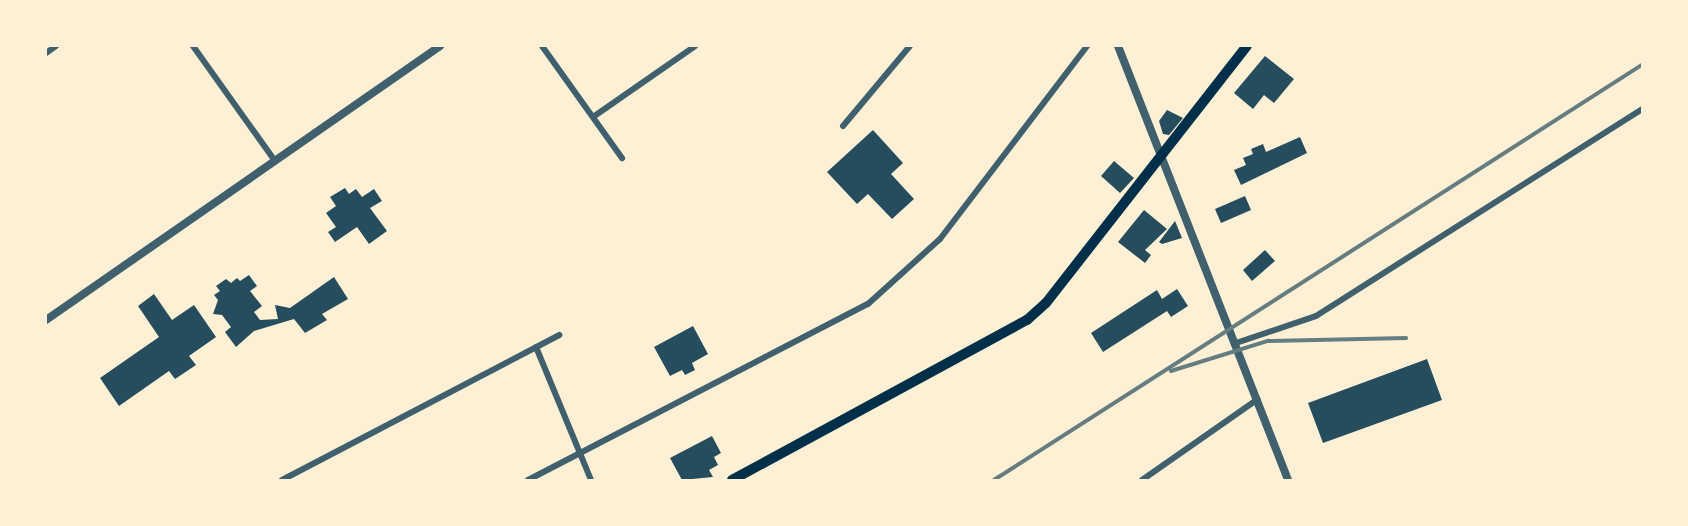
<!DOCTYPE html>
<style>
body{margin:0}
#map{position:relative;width:1688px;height:526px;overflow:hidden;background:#fdf0d5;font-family:"Source Serif 4",serif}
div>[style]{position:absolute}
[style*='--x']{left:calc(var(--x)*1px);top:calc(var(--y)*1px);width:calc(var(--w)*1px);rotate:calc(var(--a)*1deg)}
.building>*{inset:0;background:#264d5e}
.minor>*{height:6px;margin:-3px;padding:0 3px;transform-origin:3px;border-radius:3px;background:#3f606c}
.tertiary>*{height:8px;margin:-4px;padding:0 4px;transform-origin:4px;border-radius:4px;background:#3f606c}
.primary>*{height:10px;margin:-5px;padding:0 5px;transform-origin:5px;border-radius:5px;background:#003049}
.rail>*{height:3.5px;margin:-1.75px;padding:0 1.75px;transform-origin:1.75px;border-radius:1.75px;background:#657d81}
span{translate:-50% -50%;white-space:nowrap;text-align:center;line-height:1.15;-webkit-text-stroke:5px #fdf0d5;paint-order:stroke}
.frame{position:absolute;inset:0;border:47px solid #fdf0d5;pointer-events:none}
</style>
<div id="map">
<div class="building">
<div style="clip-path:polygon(1265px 56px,1294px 79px,1274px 103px,1264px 95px,1253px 109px,1234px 93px)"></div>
<div style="clip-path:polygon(1167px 110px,1183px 118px,1169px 135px,1163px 134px,1159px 121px)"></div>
<div style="clip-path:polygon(873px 130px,903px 163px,891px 174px,914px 199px,892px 219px,868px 194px,857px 204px,827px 172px)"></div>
<div style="clip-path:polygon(1300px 137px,1307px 153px,1241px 185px,1234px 170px,1246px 165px,1243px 158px,1253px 154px,1251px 149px,1263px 144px,1266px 152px)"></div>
<div style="clip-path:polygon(1114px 161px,1134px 178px,1120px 193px,1101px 176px)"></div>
<div style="clip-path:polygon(345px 188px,349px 194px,356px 189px,362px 197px,374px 189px,382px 201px,370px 208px,387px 231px,369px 244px,357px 227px,335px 242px,328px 232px,336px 227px,326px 213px,336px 206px,330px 197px)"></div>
<div style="clip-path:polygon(1245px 196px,1251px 210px,1221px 223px,1215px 209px)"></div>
<div style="clip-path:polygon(1144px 210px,1167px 229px,1145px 250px,1151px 255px,1145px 263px,1118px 242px)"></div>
<div style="clip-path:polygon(1175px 221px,1182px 238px,1162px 244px,1159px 242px)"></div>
<div style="clip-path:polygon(1265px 250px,1275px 261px,1252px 281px,1243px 270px)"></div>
<div style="clip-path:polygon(249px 275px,257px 286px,250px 291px,262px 306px,254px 312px,260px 320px,278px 319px,275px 305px,290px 308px,334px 277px,348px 299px,322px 314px,327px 320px,305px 333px,294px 319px,254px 331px,236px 347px,225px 332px,231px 327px,222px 315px,213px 314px,218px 300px,214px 295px,220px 291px,216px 286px,226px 279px,231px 283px,237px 278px,240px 281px)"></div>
<div style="clip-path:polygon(1177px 289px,1188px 306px,1171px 317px,1167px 311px,1103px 352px,1091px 333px,1157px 290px,1162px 299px)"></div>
<div style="clip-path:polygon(154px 294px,172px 320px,194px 305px,216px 337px,189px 356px,196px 365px,175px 379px,169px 371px,119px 406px,100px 378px,159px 337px,138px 306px)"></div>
<div style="clip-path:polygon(693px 326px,708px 354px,692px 363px,695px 370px,685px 375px,682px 370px,670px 376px,654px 347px)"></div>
<div style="clip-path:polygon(1427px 359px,1442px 400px,1323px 443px,1308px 403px)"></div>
<div style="clip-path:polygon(712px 436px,721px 453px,714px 457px,718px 465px,709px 470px,713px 477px,682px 480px,670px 458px)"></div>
</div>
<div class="minor">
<div style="--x:193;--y:46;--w:141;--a:54.5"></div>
<div style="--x:542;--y:46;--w:138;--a:54.5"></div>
<div style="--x:46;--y:53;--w:12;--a:-35"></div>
<div style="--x:593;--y:117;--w:124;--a:-34.8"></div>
<div style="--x:843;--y:126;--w:104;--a:-50.1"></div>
<div style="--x:1236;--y:343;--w:84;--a:-18.6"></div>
<div style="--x:1316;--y:316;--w:386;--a:-32.4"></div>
<div style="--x:536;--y:347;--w:144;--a:67.5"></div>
<div style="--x:282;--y:480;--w:313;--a:-27.6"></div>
<div style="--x:528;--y:480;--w:383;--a:-27.4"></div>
<div style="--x:868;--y:304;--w:97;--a:-42.1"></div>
<div style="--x:940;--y:239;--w:243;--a:-52.7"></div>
<div style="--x:1142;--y:480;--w:141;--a:-34.9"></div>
</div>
<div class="tertiary">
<div style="--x:1118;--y:46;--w:466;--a:68.6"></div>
<div style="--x:46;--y:320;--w:480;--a:-34.8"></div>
</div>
<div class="primary">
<div style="--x:732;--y:480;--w:336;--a:-28.5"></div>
<div style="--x:1027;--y:320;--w:25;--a:-42"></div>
<div style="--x:1046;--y:303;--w:326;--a:-52"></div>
</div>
<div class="rail">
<div style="--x:1171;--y:371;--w:102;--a:-17.2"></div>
<div style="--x:1268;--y:341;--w:138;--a:-1.2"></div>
<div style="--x:994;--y:480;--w:769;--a:-32.64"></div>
</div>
<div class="frame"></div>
</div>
